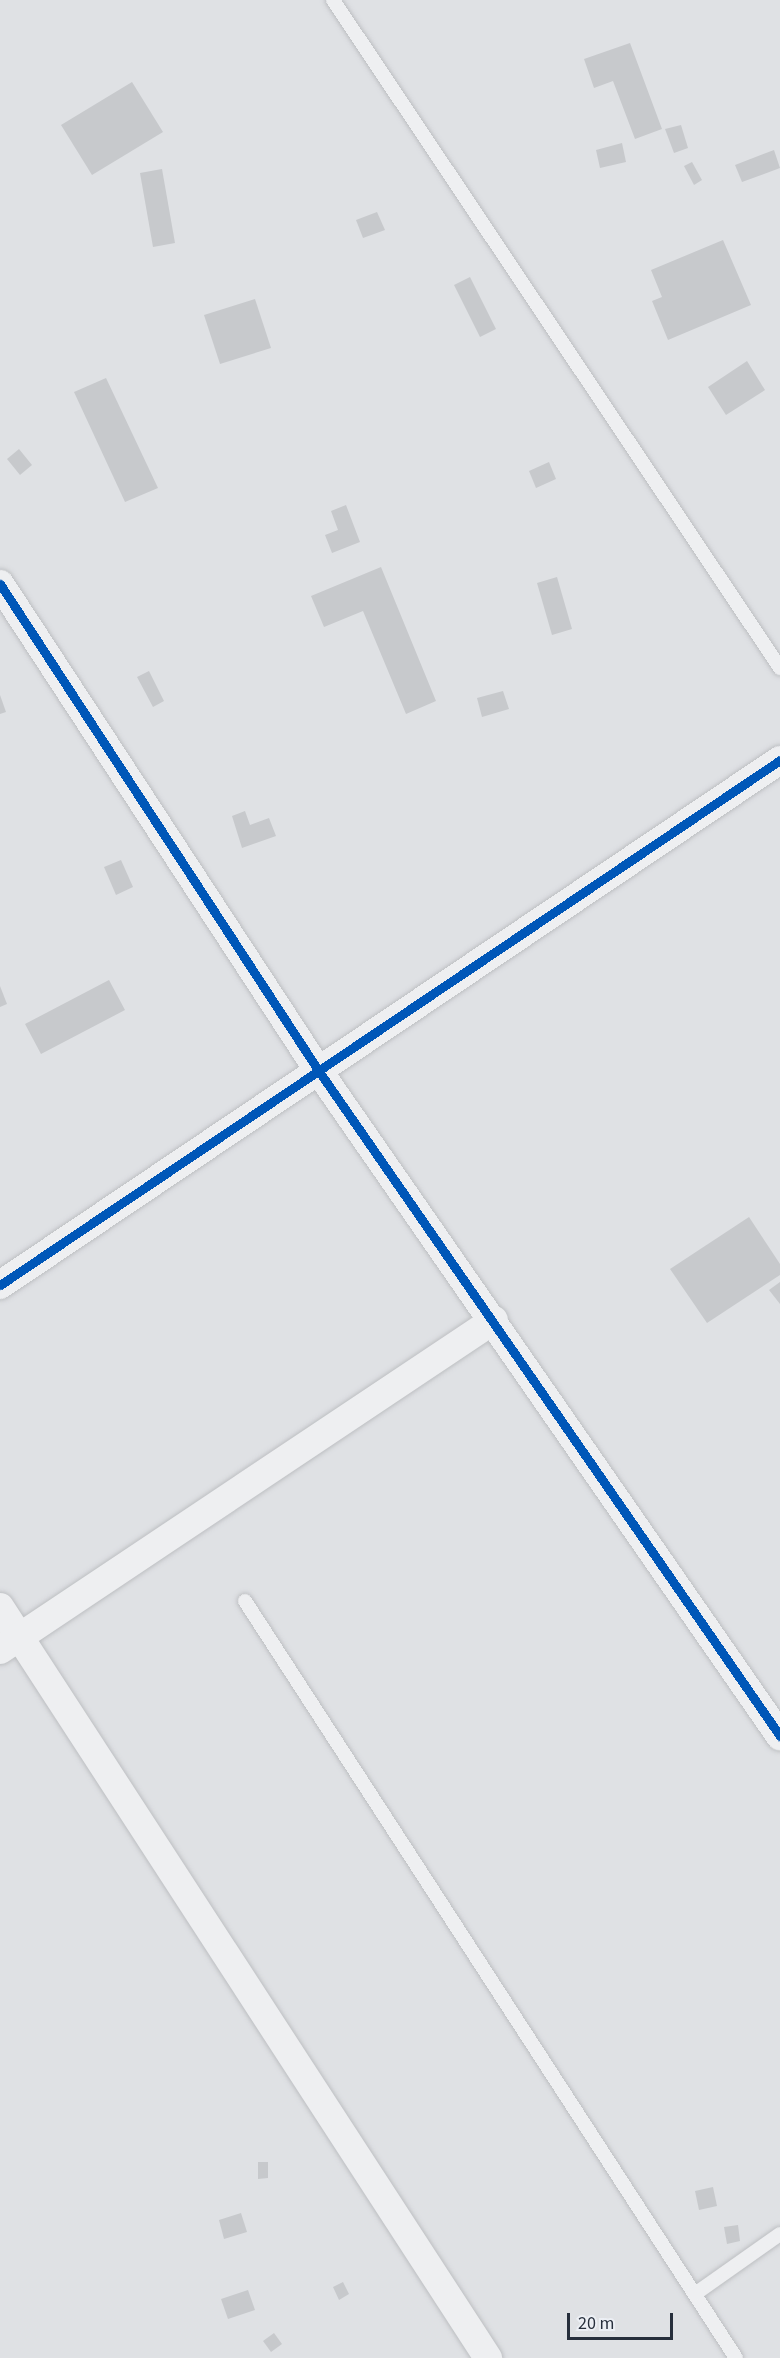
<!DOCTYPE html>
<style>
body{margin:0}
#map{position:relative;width:780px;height:2358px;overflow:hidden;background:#dfe1e4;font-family:"Source Sans 3",sans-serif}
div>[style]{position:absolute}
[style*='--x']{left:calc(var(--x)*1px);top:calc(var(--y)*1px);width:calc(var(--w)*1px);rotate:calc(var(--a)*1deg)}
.building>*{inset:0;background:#c7c9cc}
.roads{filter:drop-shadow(0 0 2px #bdbfc2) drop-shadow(0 0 2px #bdbfc2)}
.lane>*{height:14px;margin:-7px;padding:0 7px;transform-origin:7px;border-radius:7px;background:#eeeff1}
.street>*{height:28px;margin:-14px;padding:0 14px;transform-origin:14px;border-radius:14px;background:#eeeff1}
.cycleway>*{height:9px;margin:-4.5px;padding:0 4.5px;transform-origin:4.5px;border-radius:4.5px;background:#0057b8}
span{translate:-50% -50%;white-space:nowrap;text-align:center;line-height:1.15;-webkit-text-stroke:6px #eceff4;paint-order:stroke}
.scale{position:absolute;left:567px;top:2313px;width:106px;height:27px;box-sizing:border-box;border:3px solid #272f3c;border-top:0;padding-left:8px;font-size:18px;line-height:21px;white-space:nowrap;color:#272f3c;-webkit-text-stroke:4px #eceff4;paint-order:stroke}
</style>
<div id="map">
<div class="building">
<div style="clip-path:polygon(630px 43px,662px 129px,635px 139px,613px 81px,594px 88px,584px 59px)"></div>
<div style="clip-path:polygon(132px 82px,163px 132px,92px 175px,61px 125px)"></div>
<div style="clip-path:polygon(681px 125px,688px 148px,674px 153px,665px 129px)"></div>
<div style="clip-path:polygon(622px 143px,626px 162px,600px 168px,596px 150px)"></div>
<div style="clip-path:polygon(774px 150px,780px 168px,742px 182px,735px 165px)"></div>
<div style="clip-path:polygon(692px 162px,702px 180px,694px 185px,684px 166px)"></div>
<div style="clip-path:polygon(162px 169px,175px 243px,153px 247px,140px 173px)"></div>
<div style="clip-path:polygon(377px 212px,385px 230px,363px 238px,356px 220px)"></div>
<div style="clip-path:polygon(723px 240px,751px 305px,668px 340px,652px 301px,662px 297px,651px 270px)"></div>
<div style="clip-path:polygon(470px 277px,496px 329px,480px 337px,454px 285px)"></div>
<div style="clip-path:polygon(255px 299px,271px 348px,220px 364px,204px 315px)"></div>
<div style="clip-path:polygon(747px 361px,765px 390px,726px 415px,708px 387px)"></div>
<div style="clip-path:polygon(106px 378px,158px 488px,125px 502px,74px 392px)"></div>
<div style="clip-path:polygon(19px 449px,32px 465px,20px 475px,7px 459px)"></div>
<div style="clip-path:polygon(549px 462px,556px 479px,536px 488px,529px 471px)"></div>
<div style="clip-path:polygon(346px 505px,360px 542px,332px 553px,325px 535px,338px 530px,331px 511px)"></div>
<div style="clip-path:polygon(381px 567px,436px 701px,406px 714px,363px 611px,324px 627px,311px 596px)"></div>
<div style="clip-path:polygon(557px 577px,572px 629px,552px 635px,537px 583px)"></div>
<div style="clip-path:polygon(149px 671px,164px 701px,153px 707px,137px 677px)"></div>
<div style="clip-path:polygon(503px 691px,509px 709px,482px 717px,477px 698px)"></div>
<div style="clip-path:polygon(0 695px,6px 712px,0 714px)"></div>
<div style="clip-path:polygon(245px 811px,250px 825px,269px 818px,276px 836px,242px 848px,232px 816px)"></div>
<div style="clip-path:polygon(121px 860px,133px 887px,116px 895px,104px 867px)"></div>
<div style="clip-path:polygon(109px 980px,125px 1010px,41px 1054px,25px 1024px)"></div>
<div style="clip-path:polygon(0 986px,7px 1004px,0 1007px)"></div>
<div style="clip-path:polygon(749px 1217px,780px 1264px,780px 1275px,707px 1323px,670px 1269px)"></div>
<div style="clip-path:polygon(780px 1282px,780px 1304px,769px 1290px)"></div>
<div style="clip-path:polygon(258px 2162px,268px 2162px,268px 2178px,258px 2179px)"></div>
<div style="clip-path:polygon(713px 2187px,717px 2206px,699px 2210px,695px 2191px)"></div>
<div style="clip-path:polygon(241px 2213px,247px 2232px,224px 2239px,219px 2220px)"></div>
<div style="clip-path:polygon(738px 2225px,740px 2241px,727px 2244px,724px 2227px)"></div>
<div style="clip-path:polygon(343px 2282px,349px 2294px,339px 2300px,333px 2287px)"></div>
<div style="clip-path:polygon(248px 2290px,255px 2310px,228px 2319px,221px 2299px)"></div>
<div style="clip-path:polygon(274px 2333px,282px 2344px,271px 2352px,263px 2341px)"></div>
</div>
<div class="roads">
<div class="lane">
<div style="--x:333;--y:0;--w:804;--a:56.21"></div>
<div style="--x:245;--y:1601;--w:902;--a:57.03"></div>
<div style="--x:695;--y:2294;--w:104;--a:-35.2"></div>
</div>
<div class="street">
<div style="--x:0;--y:584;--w:581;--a:56.8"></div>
<div style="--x:318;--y:1070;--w:811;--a:55.25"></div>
<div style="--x:0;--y:1285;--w:940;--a:-33.94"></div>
<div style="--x:0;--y:1607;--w:896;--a:56.98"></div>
<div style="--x:0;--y:1650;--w:594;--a:-33.74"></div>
</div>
</div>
<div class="cycleway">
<div style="--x:0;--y:584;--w:581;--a:56.8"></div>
<div style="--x:318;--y:1070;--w:811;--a:55.25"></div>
<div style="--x:0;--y:1285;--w:940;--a:-33.94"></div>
</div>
<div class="scale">20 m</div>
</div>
